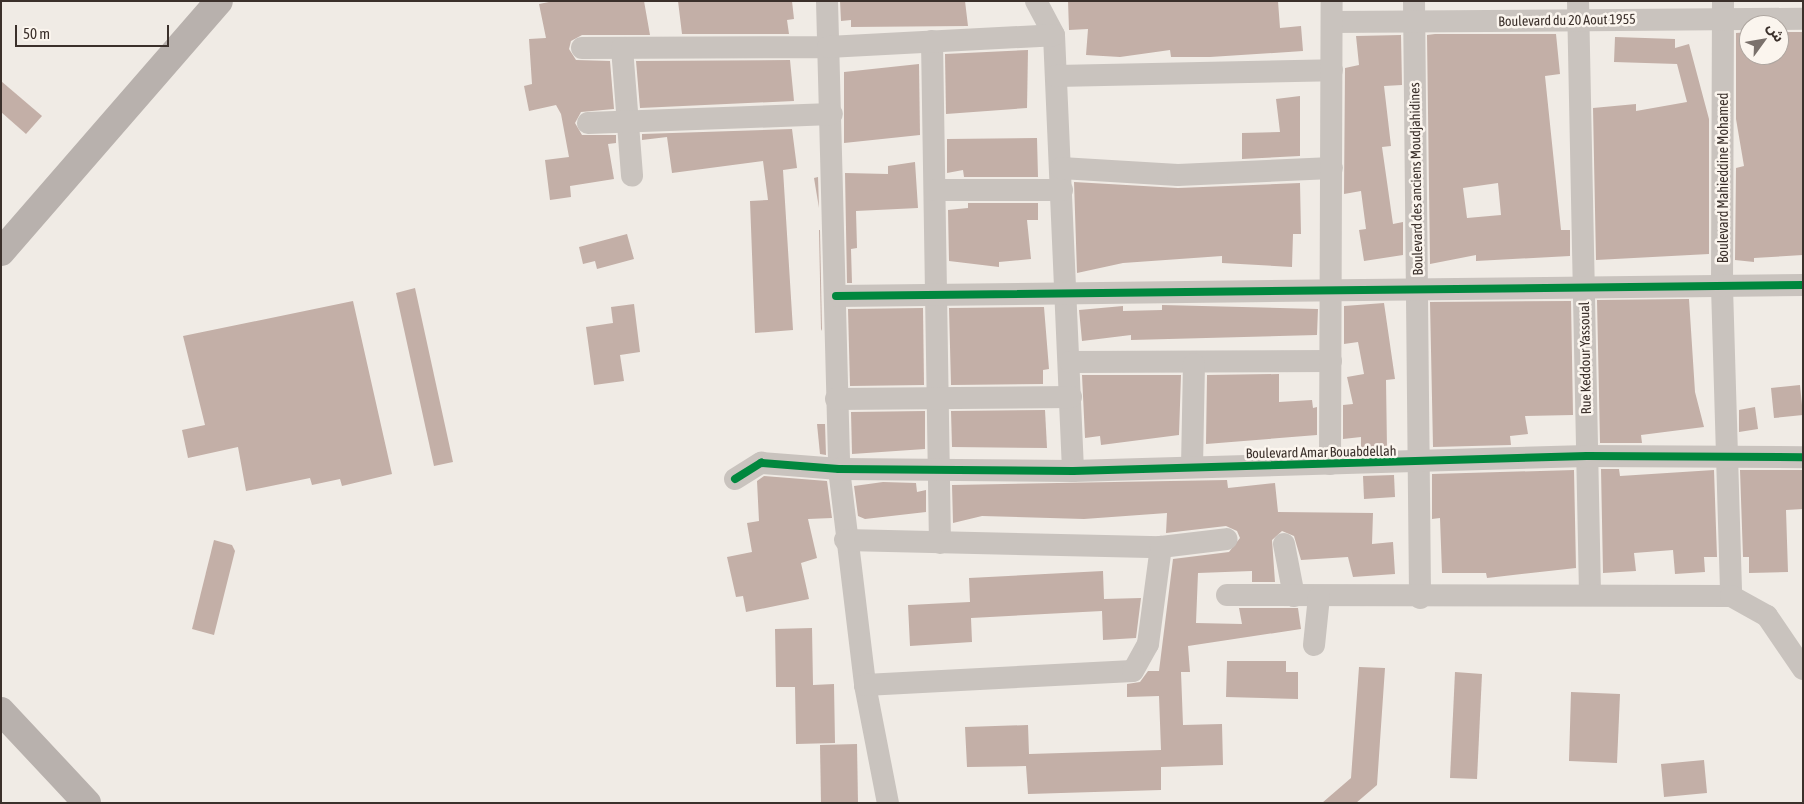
<!DOCTYPE html>
<meta charset="utf-8">
<style>
body{margin:0}
#map{position:relative;width:1804px;height:804px;overflow:hidden;background:#f0ebe5;font-family:"Asap Condensed","Noto Sans Arabic",sans-serif}
div>[style]{position:absolute}
[style*='--x']{left:calc(var(--x)*1px);top:calc(var(--y)*1px);width:calc(var(--w)*1px);rotate:calc(var(--a)*1deg)}
.building>*{inset:0;background:#c3afa7}
.minor>*{height:22px;margin:-11px;padding:0 11px;transform-origin:11px;border-radius:11px;background:#c9c3be}
.major>*{height:28px;margin:-14px;padding:0 14px;transform-origin:14px;border-radius:14px;background:#b8b1ad}
.cycleway>*{height:8px;margin:-4px;padding:0 4px;transform-origin:4px;border-radius:4px;background:#00873e}
span{translate:-50% -50%;white-space:nowrap;text-align:center;line-height:1.15;-webkit-text-stroke:5px #fbf5ee;paint-order:stroke}
.street-label{font-size:14px;color:#3b302b}
.frame{position:absolute;inset:0;border:2px solid #3b302b;pointer-events:none}
.north{position:absolute;left:1739px;top:15px;width:50px;height:50px;box-sizing:border-box;background:#fbf5ee;border:1px solid #aea6a0;border-radius:50%;rotate:58deg;font-size:14px;font-weight:700;line-height:20px;text-align:center;color:#3b302b}
.north::after{content:'';display:block;margin:auto;width:18px;height:22px;background:#7a716c;clip-path:polygon(50% 0,100% 100%,50% 72%,0 100%)}
.scale{position:absolute;left:15px;top:25px;width:154px;height:22px;box-sizing:border-box;border:2px solid #3b302b;border-top:0;padding-left:6px;font-size:15px;line-height:18px;white-space:nowrap;color:#3b302b;-webkit-text-stroke:4px #fbf5ee;paint-order:stroke}
</style>
<div id="map">
<div class="building">
<div style="clip-path:polygon(554px 1px,644px 1px,650px 35px,582px 35px,571px 41px,569px 49px,576px 60px,610px 61px,614px 109px,581px 112px,575px 123px,582px 135px,616px 135px,616px 143px,608px 144px,614px 179px,570px 186px,571px 197px,550px 200px,545px 160px,569px 157px,561px 114px,556px 105px,529px 111px,524px 86px,532px 84px,529px 39px,546px 38px,539px 4px)"></div>
<div style="clip-path:polygon(678px 1px,792px 1px,794px 19px,787px 20px,789px 34px,682px 34px)"></div>
<div style="clip-path:polygon(840px 1px,965px 1px,968px 26px,851px 27px,851px 20px,841px 21px)"></div>
<div style="clip-path:polygon(1068px 1px,1278px 1px,1280px 28px,1301px 26px,1303px 51px,1210px 57px,1171px 57px,1170px 50px,1120px 57px,1086px 55px,1088px 29px,1069px 30px)"></div>
<div style="clip-path:polygon(1749px 32px,1749px 55px,1779px 55px,1779px 32px,1803px 32px,1803px 255px,1754px 258px,1754px 262px,1735px 260px,1736px 168px,1744px 166px,1736px 119px,1736px 33px)"></div>
<div style="clip-path:polygon(evenodd,1435px 34px,1556px 34px,1560px 74px,1545px 76px,1561px 230px,1570px 230px,1570px 256px,1476px 261px,1476px 255px,1430px 264px,1427px 35px,1435px 34px,1498px 183px,1501px 215px,1467px 218px,1463px 188px,1498px 183px)"></div>
<div style="clip-path:polygon(1401px 35px,1402px 85px,1384px 86px,1391px 146px,1382px 147px,1393px 224px,1403px 222px,1403px 255px,1364px 261px,1359px 230px,1366px 229px,1361px 191px,1344px 194px,1345px 68px,1359px 65px,1356px 36px)"></div>
<div style="clip-path:polygon(1615px 37px,1675px 39px,1675px 48px,1689px 44px,1709px 119px,1709px 254px,1596px 260px,1593px 108px,1636px 104px,1636px 111px,1687px 102px,1677px 64px,1614px 62px)"></div>
<div style="clip-path:polygon(1028px 50px,1027px 108px,946px 114px,945px 54px)"></div>
<div style="clip-path:polygon(790px 60px,794px 101px,640px 108px,636px 61px)"></div>
<div style="clip-path:polygon(919px 64px,920px 135px,844px 143px,844px 72px)"></div>
<div style="clip-path:polygon(1px 81px,42px 116px,26px 134px,1px 112px)"></div>
<div style="clip-path:polygon(1300px 96px,1300px 156px,1242px 159px,1242px 133px,1280px 132px,1276px 99px)"></div>
<div style="clip-path:polygon(792px 129px,797px 168px,783px 170px,793px 330px,755px 333px,750px 201px,768px 200px,763px 161px,672px 173px,667px 137px,642px 140px,642px 134px)"></div>
<div style="clip-path:polygon(1037px 138px,1038px 177px,964px 177px,963px 170px,947px 173px,947px 139px)"></div>
<div style="clip-path:polygon(915px 162px,918px 208px,856px 211px,857px 248px,851px 249px,852px 283px,847px 283px,845px 173px,888px 174px,888px 166px)"></div>
<div style="clip-path:polygon(818px 177px,819px 208px,814px 178px)"></div>
<div style="clip-path:polygon(1074px 182px,1178px 188px,1300px 183px,1301px 234px,1293px 234px,1292px 267px,1222px 263px,1222px 256px,1123px 263px,1077px 273px)"></div>
<div style="clip-path:polygon(968px 203px,1038px 203px,1038px 220px,1027px 220px,1031px 259px,999px 262px,999px 267px,949px 261px,948px 210px,968px 208px)"></div>
<div style="clip-path:polygon(819px 230px,820px 230px,822px 331px,821px 329px)"></div>
<div style="clip-path:polygon(627px 234px,634px 259px,597px 269px,595px 261px,583px 264px,579px 247px)"></div>
<div style="clip-path:polygon(415px 288px,453px 462px,434px 466px,396px 293px)"></div>
<div style="clip-path:polygon(1689px 299px,1695px 392px,1704px 427px,1641px 435px,1642px 443px,1600px 443px,1597px 300px)"></div>
<div style="clip-path:polygon(353px 301px,392px 474px,342px 486px,340px 479px,312px 485px,310px 478px,246px 491px,238px 447px,188px 458px,182px 430px,205px 425px,183px 336px)"></div>
<div style="clip-path:polygon(1571px 301px,1573px 415px,1525px 416px,1528px 434px,1510px 436px,1511px 445px,1433px 447px,1430px 302px)"></div>
<div style="clip-path:polygon(1384px 303px,1395px 379px,1386px 380px,1387px 449px,1361px 449px,1361px 437px,1343px 439px,1343px 405px,1353px 404px,1347px 377px,1364px 374px,1358px 342px,1344px 344px,1344px 306px)"></div>
<div style="clip-path:polygon(634px 304px,640px 352px,620px 355px,624px 381px,594px 385px,586px 327px,613px 323px,611px 307px)"></div>
<div style="clip-path:polygon(1162px 305px,1318px 309px,1317px 335px,1131px 340px,1131px 335px,1082px 341px,1079px 310px,1123px 306px,1123px 311px,1162px 310px)"></div>
<div style="clip-path:polygon(1044px 307px,1049px 369px,1043px 370px,1043px 384px,951px 385px,949px 308px)"></div>
<div style="clip-path:polygon(923px 308px,924px 385px,850px 386px,848px 309px)"></div>
<div style="clip-path:polygon(1279px 374px,1279px 402px,1312px 400px,1313px 408px,1317px 407px,1317px 435px,1206px 444px,1207px 375px)"></div>
<div style="clip-path:polygon(1082px 375px,1181px 375px,1179px 435px,1101px 445px,1100px 436px,1085px 438px)"></div>
<div style="clip-path:polygon(1800px 385px,1803px 415px,1774px 418px,1771px 388px)"></div>
<div style="clip-path:polygon(1755px 407px,1758px 429px,1739px 432px,1739px 410px)"></div>
<div style="clip-path:polygon(1045px 410px,1047px 448px,952px 447px,951px 411px)"></div>
<div style="clip-path:polygon(925px 411px,925px 449px,852px 454px,851px 412px)"></div>
<div style="clip-path:polygon(817px 424px,825px 424px,826px 455px,820px 454px)"></div>
<div style="clip-path:polygon(1601px 469px,1619px 469px,1620px 476px,1714px 470px,1717px 557px,1704px 557px,1705px 572px,1675px 574px,1673px 550px,1634px 553px,1636px 571px,1603px 573px)"></div>
<div style="clip-path:polygon(1574px 470px,1576px 568px,1487px 578px,1486px 573px,1442px 573px,1440px 518px,1432px 519px,1432px 474px)"></div>
<div style="clip-path:polygon(1740px 470px,1802px 470px,1803px 509px,1786px 510px,1788px 572px,1749px 573px,1749px 557px,1743px 557px)"></div>
<div style="clip-path:polygon(1394px 475px,1395px 497px,1364px 499px,1363px 476px)"></div>
<div style="clip-path:polygon(764px 476px,827px 481px,832px 518px,808px 519px,817px 558px,801px 563px,809px 599px,746px 612px,743px 596px,736px 597px,727px 557px,752px 552px,747px 523px,759px 521px,757px 481px)"></div>
<div style="clip-path:polygon(1227px 480px,1228px 488px,1275px 483px,1278px 512px,1373px 513px,1372px 544px,1393px 542px,1395px 574px,1353px 577px,1348px 557px,1301px 560px,1294px 536px,1282px 531px,1272px 540px,1275px 582px,1252px 582px,1252px 571px,1198px 573px,1196px 623px,1242px 624px,1239px 608px,1298px 608px,1301px 629px,1188px 646px,1190px 672px,1181px 672px,1183px 725px,1222px 724px,1223px 765px,1161px 767px,1161px 790px,1028px 794px,1026px 766px,967px 767px,965px 727px,1028px 725px,1029px 754px,1161px 750px,1159px 696px,1127px 697px,1127px 684px,1140px 682px,1148px 671px,1159px 671px,1173px 559px,1229px 552px,1240px 538px,1237px 531px,1226px 526px,1166px 533px,1167px 513px,1084px 519px,982px 516px,953px 523px,952px 485px)"></div>
<div style="clip-path:polygon(883px 482px,916px 483px,917px 492px,926px 490px,926px 512px,865px 519px,858px 516px,854px 486px)"></div>
<div style="clip-path:polygon(214px 540px,232px 545px,235px 551px,214px 635px,192px 629px)"></div>
<div style="clip-path:polygon(1103px 571px,1104px 599px,1141px 598px,1136px 638px,1103px 640px,1102px 611px,971px 618px,972px 642px,910px 646px,908px 605px,970px 602px,969px 578px)"></div>
<div style="clip-path:polygon(812px 628px,813px 685px,834px 684px,835px 743px,796px 744px,795px 687px,776px 687px,775px 629px)"></div>
<div style="clip-path:polygon(1227px 661px,1286px 661px,1286px 672px,1298px 672px,1298px 699px,1226px 697px)"></div>
<div style="clip-path:polygon(1359px 667px,1385px 668px,1377px 785px,1356px 803px,1322px 803px,1351px 778px)"></div>
<div style="clip-path:polygon(1455px 672px,1482px 674px,1477px 779px,1450px 778px)"></div>
<div style="clip-path:polygon(1571px 692px,1620px 694px,1617px 763px,1569px 761px)"></div>
<div style="clip-path:polygon(857px 744px,858px 803px,821px 803px,820px 745px)"></div>
<div style="clip-path:polygon(1704px 760px,1707px 793px,1664px 797px,1661px 764px)"></div>
</div>
<div class="minor">
<div style="--x:827;--y:1;--w:468;--a:88.5"></div>
<div style="--x:839;--y:469;--w:218;--a:83.1"></div>
<div style="--x:865;--y:685;--w:120;--a:79"></div>
<div style="--x:1036;--y:1;--w:38;--a:62"></div>
<div style="--x:1054;--y:35;--w:436;--a:87.5"></div>
<div style="--x:1414;--y:1;--w:597;--a:89.42"></div>
<div style="--x:1578;--y:1;--w:593;--a:88.84"></div>
<div style="--x:1723;--y:1;--w:286;--a:90.2"></div>
<div style="--x:1722;--y:287;--w:309;--a:88.3"></div>
<div style="--x:1332;--y:22;--w:471;--a:-0.4"></div>
<div style="--x:932;--y:41;--w:502;--a:89.09"></div>
<div style="--x:582;--y:48;--w:246;--a:-0.2"></div>
<div style="--x:828;--y:47;--w:226;--a:-3"></div>
<div style="--x:622;--y:48;--w:128;--a:85.5"></div>
<div style="--x:1056;--y:76;--w:276;--a:-1.2"></div>
<div style="--x:588;--y:123;--w:244;--a:-2.1"></div>
<div style="--x:1061;--y:168;--w:117;--a:3.4"></div>
<div style="--x:1178;--y:175;--w:154;--a:-2.6"></div>
<div style="--x:935;--y:190;--w:127;--a:0"></div>
<div style="--x:836;--y:296;--w:967;--a:-0.65"></div>
<div style="--x:1070;--y:362;--w:261;--a:-0.2"></div>
<div style="--x:836;--y:399;--w:235;--a:-0.5"></div>
<div style="--x:1330;--y:464;--w:463;--a:-89.8"></div>
<div style="--x:1192;--y:467;--w:103;--a:-88.9"></div>
<div style="--x:735;--y:479;--w:31;--a:-32"></div>
<div style="--x:761;--y:463;--w:78;--a:4.4"></div>
<div style="--x:839;--y:469;--w:234;--a:0.5"></div>
<div style="--x:1073;--y:471;--w:514;--a:-1.67"></div>
<div style="--x:1587;--y:456;--w:216;--a:0.3"></div>
<div style="--x:845;--y:540;--w:316;--a:1.3"></div>
<div style="--x:1284;--y:544;--w:53;--a:79.1"></div>
<div style="--x:1227;--y:595;--w:504;--a:0.11"></div>
<div style="--x:1731;--y:596;--w:41;--a:29.1"></div>
<div style="--x:1767;--y:616;--w:64;--a:55.8"></div>
<div style="--x:1314;--y:645;--w:48;--a:-84.1"></div>
<div style="--x:865;--y:685;--w:268;--a:-3"></div>
<div style="--x:1133;--y:671;--w:31;--a:-61"></div>
<div style="--x:1148;--y:644;--w:98;--a:-82.4"></div>
<div style="--x:1161;--y:547;--w:66;--a:-6.9"></div>
</div>
<div class="major">
<div style="--x:1;--y:252;--w:332;--a:-49"></div>
<div style="--x:1;--y:711;--w:126;--a:46.9"></div>
</div>
<div class="cycleway">
<div style="--x:836;--y:296;--w:967;--a:-0.65"></div>
<div style="--x:735;--y:479;--w:31;--a:-32"></div>
<div style="--x:761;--y:463;--w:78;--a:4.4"></div>
<div style="--x:839;--y:469;--w:234;--a:0.5"></div>
<div style="--x:1073;--y:471;--w:514;--a:-1.67"></div>
<div style="--x:1587;--y:456;--w:216;--a:0.3"></div>
</div>
<div class="street-label">
<span style="left:1567px;top:20px;rotate:-1deg">Boulevard du 20 Aout 1955</span>
<span style="left:1723px;top:178px;rotate:-90deg">Boulevard Mahieddine Mohamed</span>
<span style="left:1416px;top:179px;rotate:-91deg">Boulevard des anciens Moudjahidines</span>
<span style="left:1585px;top:358px;rotate:-91deg">Rue Keddour Yassoual</span>
<span style="left:1321px;top:452px;rotate:-1deg">Boulevard Amar Bouabdellah</span>
</div>
<div class="frame"></div>
<div class="north">ش</div>
<div class="scale">50 m</div>
</div>
